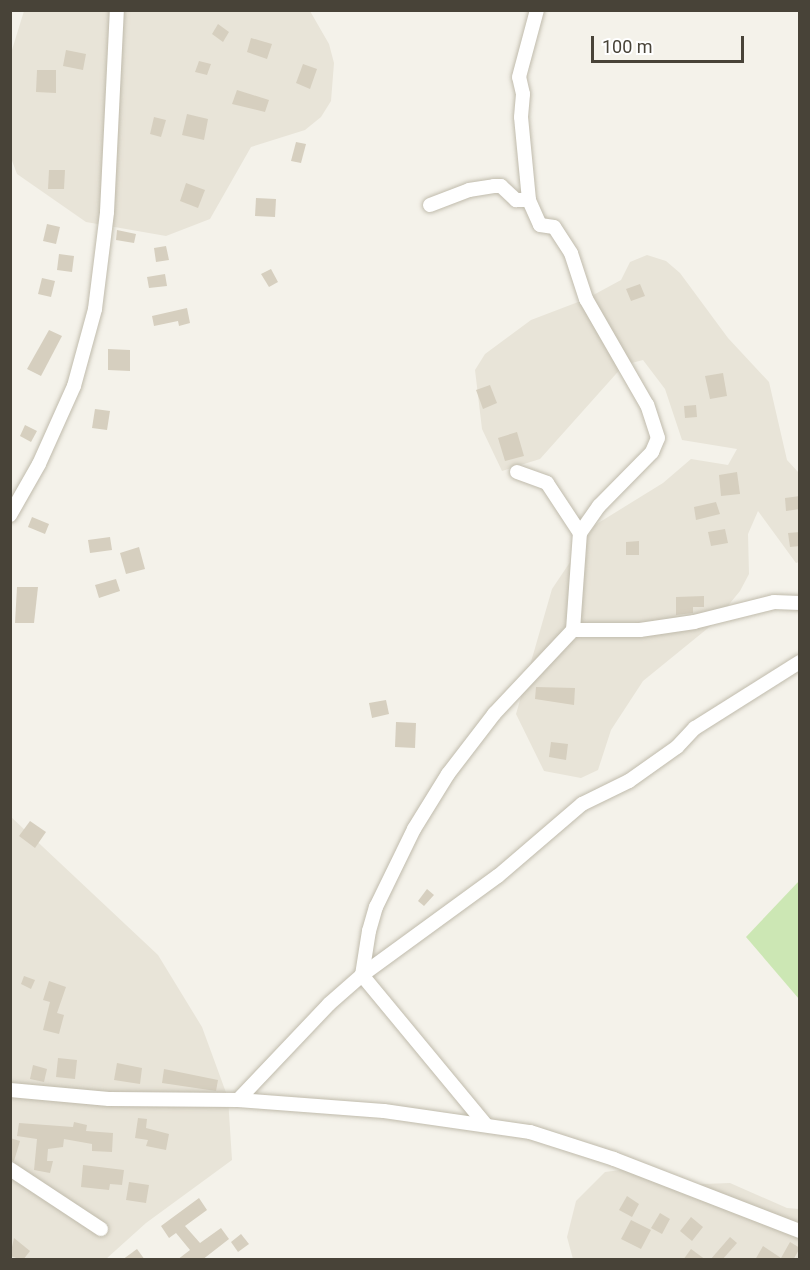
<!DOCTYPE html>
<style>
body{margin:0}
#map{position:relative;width:810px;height:1270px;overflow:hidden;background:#f4f2ea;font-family:Roboto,sans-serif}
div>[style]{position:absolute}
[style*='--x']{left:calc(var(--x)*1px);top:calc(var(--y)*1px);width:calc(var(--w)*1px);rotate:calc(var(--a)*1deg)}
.residential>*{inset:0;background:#e8e4d8}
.green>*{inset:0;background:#cce7b4}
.building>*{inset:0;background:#d6cfbf}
.roads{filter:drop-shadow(0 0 2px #c0bbac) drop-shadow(0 0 2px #c0bbac)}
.minor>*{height:14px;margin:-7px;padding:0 7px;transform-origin:7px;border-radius:7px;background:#fff}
span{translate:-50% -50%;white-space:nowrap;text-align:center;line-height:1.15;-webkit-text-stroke:6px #fff;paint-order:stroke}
.frame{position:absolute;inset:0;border:12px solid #484338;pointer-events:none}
.scale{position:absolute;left:591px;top:36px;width:153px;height:27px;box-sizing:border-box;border:3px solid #484338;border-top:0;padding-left:8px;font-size:18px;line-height:21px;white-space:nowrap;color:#484338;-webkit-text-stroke:4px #fff;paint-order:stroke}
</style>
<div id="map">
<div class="residential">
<div style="clip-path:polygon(24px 11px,310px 11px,329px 44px,334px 63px,331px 101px,321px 117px,305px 130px,251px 147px,210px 219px,166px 236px,86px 222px,17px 174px,11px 158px,11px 53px)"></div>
<div style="clip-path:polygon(647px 255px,666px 261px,680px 273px,728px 338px,769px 382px,787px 460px,799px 473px,799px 562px,796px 563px,758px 511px,748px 534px,749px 574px,740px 591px,713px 624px,643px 681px,611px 730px,598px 770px,581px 778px,544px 771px,516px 714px,552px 589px,595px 525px,663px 483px,691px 459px,728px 465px,737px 449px,682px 440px,665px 389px,643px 360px,624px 365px,540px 459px,502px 471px,482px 429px,475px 370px,485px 354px,531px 320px,586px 299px,621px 280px,630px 262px)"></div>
<div style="clip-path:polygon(10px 816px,158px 955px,202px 1027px,228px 1098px,232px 1160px,146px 1223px,106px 1259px,11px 1259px)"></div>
<div style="clip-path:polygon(643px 1167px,676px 1185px,730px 1183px,787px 1208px,799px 1209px,799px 1259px,573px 1259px,567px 1237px,576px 1201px,605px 1172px)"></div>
</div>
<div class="green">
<div style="clip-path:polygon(799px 881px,799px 999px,746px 937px)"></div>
</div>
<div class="building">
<div style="clip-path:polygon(218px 24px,229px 32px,223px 42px,212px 34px)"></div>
<div style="clip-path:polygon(251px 38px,272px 44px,267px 59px,247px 52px)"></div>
<div style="clip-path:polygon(66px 50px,86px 54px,83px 70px,63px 66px)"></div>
<div style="clip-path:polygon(199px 61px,211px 64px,207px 75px,195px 72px)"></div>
<div style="clip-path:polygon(303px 64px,317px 69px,310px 89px,296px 83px)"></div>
<div style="clip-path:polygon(37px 70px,56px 70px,56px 93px,36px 92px)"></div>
<div style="clip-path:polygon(237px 90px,269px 100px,265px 112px,232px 104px)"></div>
<div style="clip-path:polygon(187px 114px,208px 119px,204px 140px,182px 135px)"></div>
<div style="clip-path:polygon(154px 117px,166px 120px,161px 137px,150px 134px)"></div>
<div style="clip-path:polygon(296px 142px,306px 144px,301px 163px,291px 161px)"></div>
<div style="clip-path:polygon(49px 170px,65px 170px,64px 189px,48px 189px)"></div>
<div style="clip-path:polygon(186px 183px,205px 190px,198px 208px,180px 201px)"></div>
<div style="clip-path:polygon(256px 198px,276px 199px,275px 217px,255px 216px)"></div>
<div style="clip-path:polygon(47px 224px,60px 227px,56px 244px,43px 241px)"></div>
<div style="clip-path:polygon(117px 230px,136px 234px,134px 243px,116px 240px)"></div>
<div style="clip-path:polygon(166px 246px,169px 260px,156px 262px,154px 248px)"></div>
<div style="clip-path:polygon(59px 254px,74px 256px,72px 272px,57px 270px)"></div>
<div style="clip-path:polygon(271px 269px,278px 282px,269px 287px,261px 274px)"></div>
<div style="clip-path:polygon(165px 274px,167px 286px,149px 288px,147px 277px)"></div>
<div style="clip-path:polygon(42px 278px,55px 281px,51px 297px,38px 294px)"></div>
<div style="clip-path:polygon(640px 284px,645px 296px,631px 301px,626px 289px)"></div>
<div style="clip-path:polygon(187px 308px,190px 323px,179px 326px,178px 321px,154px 326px,152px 316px)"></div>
<div style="clip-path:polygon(49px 330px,62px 336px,41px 376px,27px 369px)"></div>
<div style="clip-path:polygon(108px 349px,130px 350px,130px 371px,108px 370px)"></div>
<div style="clip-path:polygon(723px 373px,727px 396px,710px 399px,705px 376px)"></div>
<div style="clip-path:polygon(490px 385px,497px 403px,483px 409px,476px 390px)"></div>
<div style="clip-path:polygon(696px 405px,697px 417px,685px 418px,684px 406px)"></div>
<div style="clip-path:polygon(95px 409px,110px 411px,107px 430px,92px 428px)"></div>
<div style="clip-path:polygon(25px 425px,37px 431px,31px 442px,20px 436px)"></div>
<div style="clip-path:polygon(517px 432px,524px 456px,505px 461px,498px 438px)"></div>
<div style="clip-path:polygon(737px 472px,740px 494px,721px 496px,719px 475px)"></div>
<div style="clip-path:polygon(800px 496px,800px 509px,786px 511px,785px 498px)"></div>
<div style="clip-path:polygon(716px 502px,720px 514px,696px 520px,694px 507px)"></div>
<div style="clip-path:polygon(32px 517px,49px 524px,45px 534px,28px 527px)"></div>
<div style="clip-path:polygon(725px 529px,728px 543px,711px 546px,708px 532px)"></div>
<div style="clip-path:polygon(800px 532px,800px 546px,790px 547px,788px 533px)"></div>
<div style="clip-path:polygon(110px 537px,112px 550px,90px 553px,88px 540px)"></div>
<div style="clip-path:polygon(639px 541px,639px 555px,626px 555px,626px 542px)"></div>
<div style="clip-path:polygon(139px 547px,145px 569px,126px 574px,120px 553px)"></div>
<div style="clip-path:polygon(116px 579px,120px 591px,99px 598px,95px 585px)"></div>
<div style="clip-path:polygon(17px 587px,38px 587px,34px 623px,15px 623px)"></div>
<div style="clip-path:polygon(704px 596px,704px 607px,693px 607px,693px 613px,676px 615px,676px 597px)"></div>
<div style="clip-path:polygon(536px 687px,575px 688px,574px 705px,535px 699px)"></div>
<div style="clip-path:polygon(386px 700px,389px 714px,372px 718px,369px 703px)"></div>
<div style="clip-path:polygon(396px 722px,416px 723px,415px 748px,395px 747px)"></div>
<div style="clip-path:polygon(551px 742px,568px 744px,566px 760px,549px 757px)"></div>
<div style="clip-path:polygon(30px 821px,46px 832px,35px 848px,19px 836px)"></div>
<div style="clip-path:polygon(427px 889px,434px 895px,424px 906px,418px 901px)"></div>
<div style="clip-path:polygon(24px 976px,35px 980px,31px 989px,21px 984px)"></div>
<div style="clip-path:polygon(49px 981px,66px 987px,57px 1013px,64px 1015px,59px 1034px,43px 1030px,50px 1002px,43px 1000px)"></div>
<div style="clip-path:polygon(58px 1058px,77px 1060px,75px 1079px,56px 1077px)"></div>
<div style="clip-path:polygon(117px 1063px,142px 1068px,140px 1084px,114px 1080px)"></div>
<div style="clip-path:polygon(33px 1065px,47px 1069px,44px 1082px,30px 1079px)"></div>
<div style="clip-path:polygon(164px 1069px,218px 1080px,216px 1091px,162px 1083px)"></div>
<div style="clip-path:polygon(138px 1118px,147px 1119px,146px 1128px,169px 1134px,166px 1150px,146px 1146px,148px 1140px,135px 1138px)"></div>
<div style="clip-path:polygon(74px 1122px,87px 1125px,86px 1131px,113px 1133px,112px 1152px,92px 1151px,92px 1144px,64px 1139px,63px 1147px,48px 1149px,47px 1161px,53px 1161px,50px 1173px,34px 1170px,37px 1139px,17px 1136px,19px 1123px,73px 1127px)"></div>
<div style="clip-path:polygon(10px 1138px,20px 1141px,14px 1161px,10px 1160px)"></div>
<div style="clip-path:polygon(83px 1165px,124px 1170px,122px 1185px,110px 1184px,109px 1190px,81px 1187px)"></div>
<div style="clip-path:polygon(129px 1182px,149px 1185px,146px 1203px,126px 1200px)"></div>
<div style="clip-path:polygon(627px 1196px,639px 1204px,632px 1217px,619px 1210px)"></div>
<div style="clip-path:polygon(199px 1198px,207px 1210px,185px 1226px,200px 1243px,221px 1228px,229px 1239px,202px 1260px,177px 1260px,190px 1250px,176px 1233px,169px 1238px,161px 1226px)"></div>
<div style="clip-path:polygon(660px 1213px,670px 1219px,662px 1234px,651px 1228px)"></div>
<div style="clip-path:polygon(691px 1217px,703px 1227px,692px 1241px,680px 1231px)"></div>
<div style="clip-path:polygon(631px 1220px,651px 1230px,641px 1249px,621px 1239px)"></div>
<div style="clip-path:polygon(241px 1234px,249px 1244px,238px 1252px,231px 1242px)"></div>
<div style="clip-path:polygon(730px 1237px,737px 1243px,722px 1260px,710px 1260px)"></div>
<div style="clip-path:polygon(14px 1238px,30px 1251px,23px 1260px,10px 1256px)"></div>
<div style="clip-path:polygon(790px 1242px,800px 1248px,793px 1260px,755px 1260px,763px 1246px,781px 1258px)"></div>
<div style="clip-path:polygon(137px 1249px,145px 1260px,122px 1260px)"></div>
<div style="clip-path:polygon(691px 1249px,706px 1260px,683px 1260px)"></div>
</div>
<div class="roads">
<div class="minor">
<div style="--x:430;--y:205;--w:42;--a:-21"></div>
<div style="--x:469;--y:190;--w:25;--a:-9"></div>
<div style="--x:494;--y:186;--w:7;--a:0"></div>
<div style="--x:501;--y:186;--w:21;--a:43"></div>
<div style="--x:516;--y:200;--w:13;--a:0"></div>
<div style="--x:517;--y:472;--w:32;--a:20"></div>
<div style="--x:547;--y:483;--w:60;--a:56.6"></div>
<div style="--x:10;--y:515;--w:59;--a:-60.4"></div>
<div style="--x:39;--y:464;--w:85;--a:-65.8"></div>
<div style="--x:74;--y:386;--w:80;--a:-74.7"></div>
<div style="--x:95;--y:309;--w:98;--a:-82.9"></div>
<div style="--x:107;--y:212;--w:202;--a:-87.2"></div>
<div style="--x:573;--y:630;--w:67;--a:0"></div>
<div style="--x:640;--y:630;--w:55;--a:-8.4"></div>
<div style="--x:694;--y:622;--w:82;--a:-14"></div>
<div style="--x:774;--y:602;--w:26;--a:2"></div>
<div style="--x:10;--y:1090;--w:99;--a:5.2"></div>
<div style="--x:109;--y:1099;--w:129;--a:0.4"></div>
<div style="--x:238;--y:1100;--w:146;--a:4.3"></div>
<div style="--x:384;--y:1111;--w:148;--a:8.2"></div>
<div style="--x:530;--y:1132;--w:88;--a:17.8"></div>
<div style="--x:614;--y:1159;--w:199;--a:21.2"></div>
<div style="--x:238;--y:1100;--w:132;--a:-46.5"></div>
<div style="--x:329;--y:1004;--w:44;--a:-41.3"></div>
<div style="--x:362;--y:975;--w:168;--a:-36.1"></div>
<div style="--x:498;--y:876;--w:111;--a:-40.6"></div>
<div style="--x:582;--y:804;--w:52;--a:-26.1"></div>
<div style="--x:629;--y:781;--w:59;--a:-35.3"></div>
<div style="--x:677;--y:747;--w:26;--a:-47"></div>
<div style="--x:695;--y:728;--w:124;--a:-32.2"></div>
<div style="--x:486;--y:1125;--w:195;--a:-129.6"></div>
<div style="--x:362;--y:975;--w:45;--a:-81"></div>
<div style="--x:369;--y:931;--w:25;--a:-74"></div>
<div style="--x:376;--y:907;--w:87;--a:-64"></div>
<div style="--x:414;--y:829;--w:65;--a:-58.3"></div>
<div style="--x:448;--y:774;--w:76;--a:-52.5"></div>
<div style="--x:494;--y:714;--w:115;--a:-46.8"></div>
<div style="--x:573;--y:630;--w:97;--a:-85.9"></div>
<div style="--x:580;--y:533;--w:33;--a:-55"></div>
<div style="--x:599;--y:506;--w:76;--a:-45.5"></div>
<div style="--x:652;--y:452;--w:15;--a:-67"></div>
<div style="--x:658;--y:438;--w:35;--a:-108"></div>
<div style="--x:647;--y:405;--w:122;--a:-119.9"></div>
<div style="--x:586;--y:299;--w:48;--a:-108.1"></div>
<div style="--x:571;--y:253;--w:31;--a:-123"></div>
<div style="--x:554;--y:227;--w:14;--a:-172"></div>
<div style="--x:540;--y:225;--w:27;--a:-114"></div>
<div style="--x:529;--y:200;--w:83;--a:-95.5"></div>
<div style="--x:521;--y:117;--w:23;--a:-85"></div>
<div style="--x:523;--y:94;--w:17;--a:-103"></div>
<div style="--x:519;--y:77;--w:69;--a:-75"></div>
<div style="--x:10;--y:1169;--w:109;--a:33.4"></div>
</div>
</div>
<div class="frame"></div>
<div class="scale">100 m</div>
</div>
